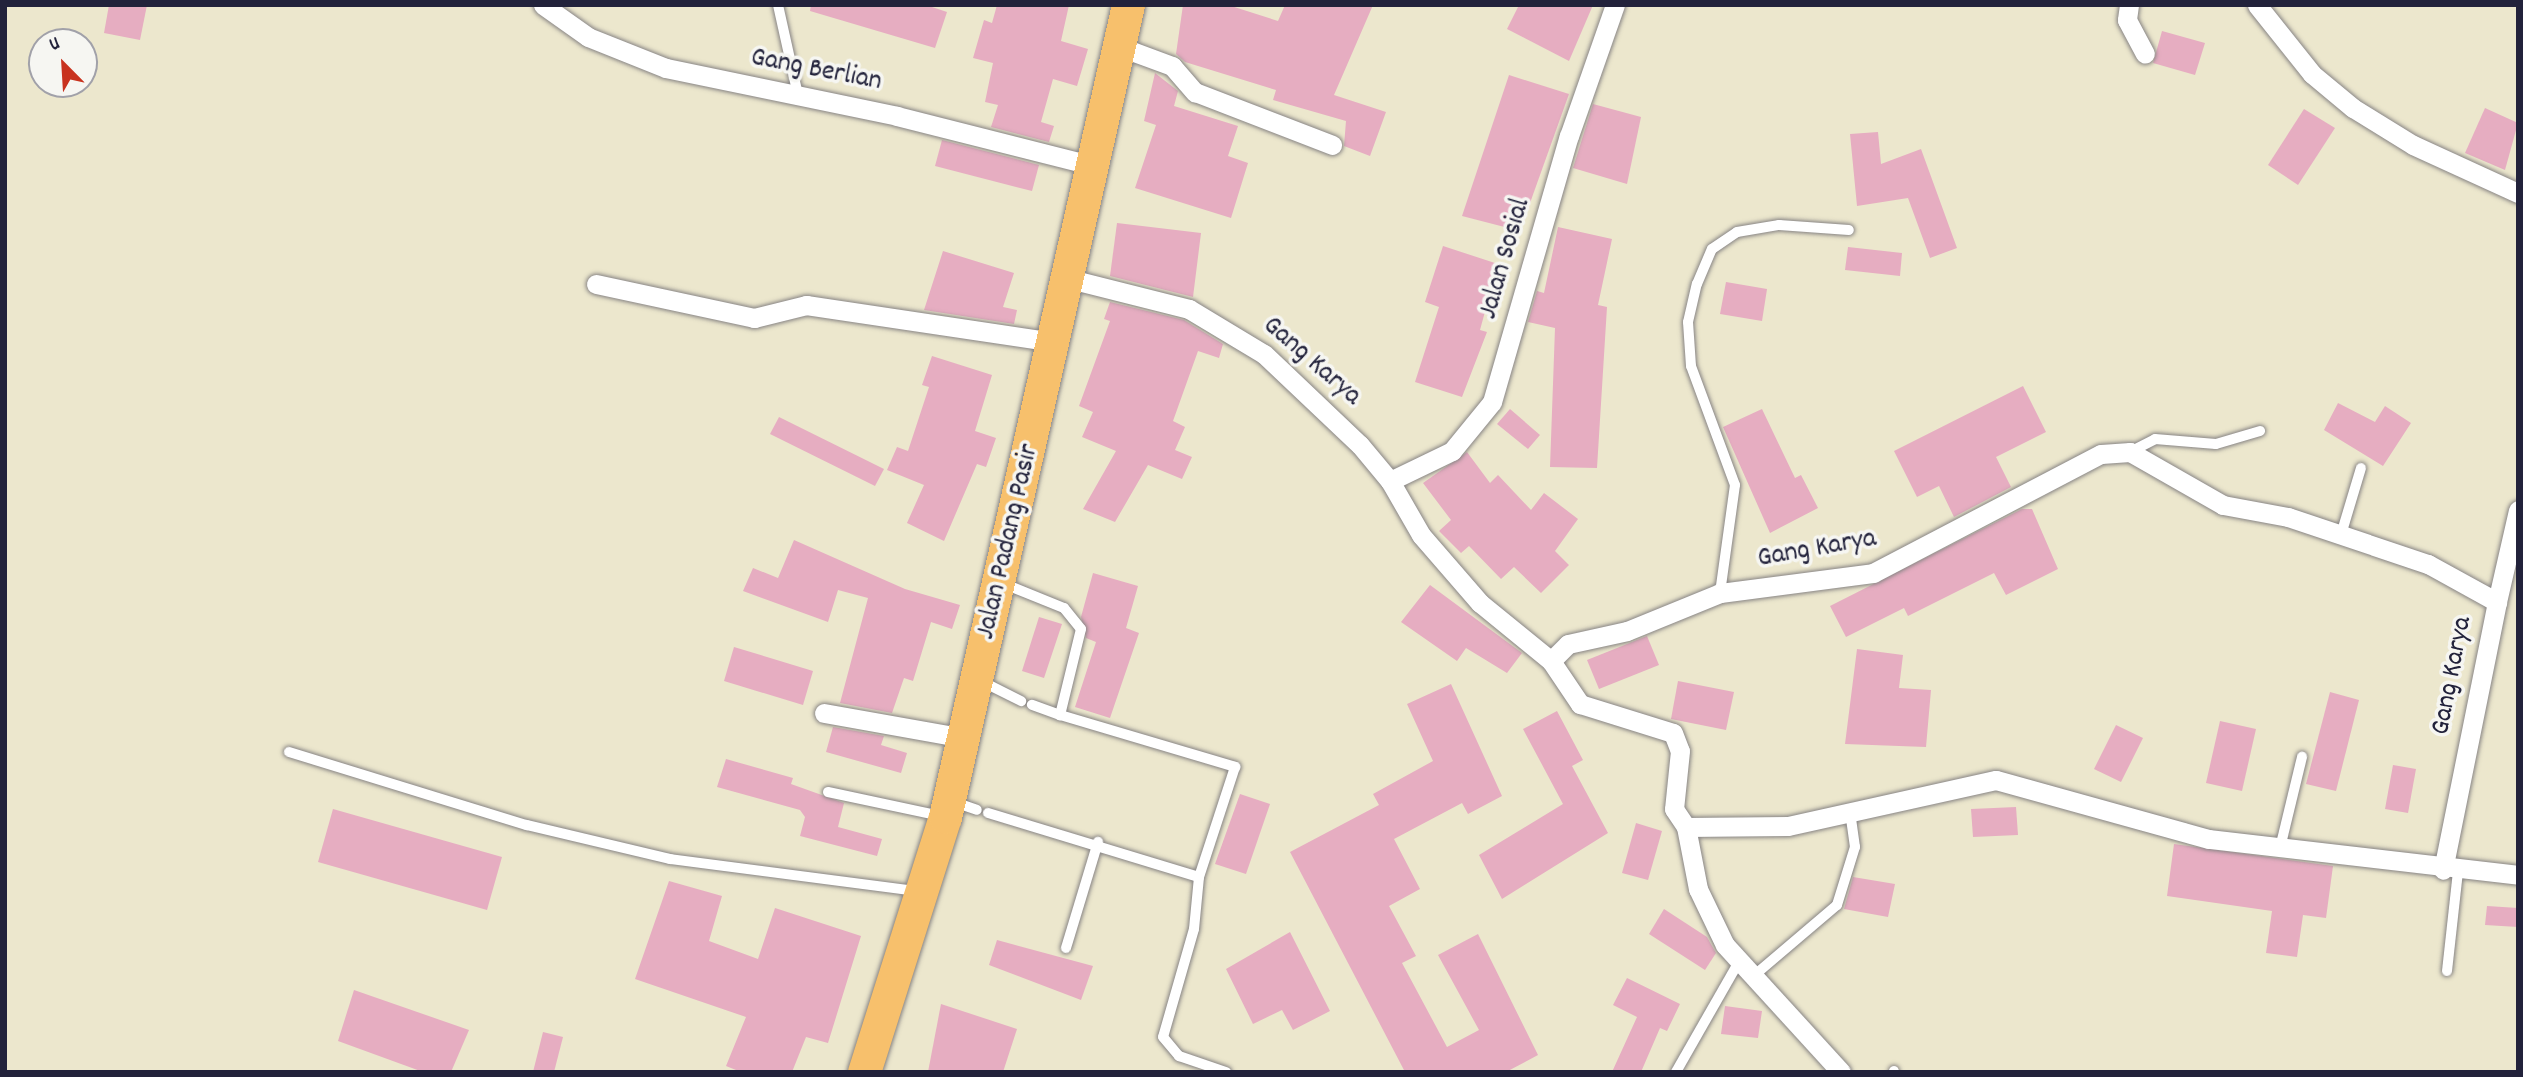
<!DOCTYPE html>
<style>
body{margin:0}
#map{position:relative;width:2523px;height:1077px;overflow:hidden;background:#ece7cd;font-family:Dekko,sans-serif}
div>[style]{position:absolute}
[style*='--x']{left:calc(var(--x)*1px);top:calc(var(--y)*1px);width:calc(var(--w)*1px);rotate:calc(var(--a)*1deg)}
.building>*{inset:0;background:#e6adc1}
.roads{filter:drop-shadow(0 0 2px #878484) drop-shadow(0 0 2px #878484)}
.lane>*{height:10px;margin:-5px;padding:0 5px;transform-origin:5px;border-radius:5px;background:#fff}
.street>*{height:19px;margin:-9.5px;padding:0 9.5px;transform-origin:9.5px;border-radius:9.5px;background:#fff}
.highway>*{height:33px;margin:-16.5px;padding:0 16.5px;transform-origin:16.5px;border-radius:16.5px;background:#f7c06c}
span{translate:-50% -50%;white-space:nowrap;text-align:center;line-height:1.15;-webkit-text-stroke:7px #f6f6f2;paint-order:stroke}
.street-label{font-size:28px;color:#22223b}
.frame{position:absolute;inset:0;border:7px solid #22223b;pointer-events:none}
.north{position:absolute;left:28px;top:28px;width:70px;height:70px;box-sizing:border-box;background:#f6f6f2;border:2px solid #a1a1a9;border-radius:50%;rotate:336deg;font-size:19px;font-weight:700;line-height:28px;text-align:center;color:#22223b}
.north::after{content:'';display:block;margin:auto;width:24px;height:32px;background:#c8321e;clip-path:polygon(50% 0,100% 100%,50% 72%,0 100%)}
</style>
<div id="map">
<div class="building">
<div style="clip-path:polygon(109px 5px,147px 5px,140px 40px,104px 33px)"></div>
<div style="clip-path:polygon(811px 5px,926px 5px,947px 12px,935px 48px,810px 11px)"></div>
<div style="clip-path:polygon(997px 5px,1069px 5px,1061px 41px,1088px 49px,1077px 86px,1053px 79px,1041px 122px,1054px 126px,1049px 142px,991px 127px,998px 105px,985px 102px,993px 63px,973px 58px,984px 20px,992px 23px)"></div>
<div style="clip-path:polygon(1183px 5px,1228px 5px,1278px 21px,1285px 5px,1373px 5px,1334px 95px,1386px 112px,1370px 156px,1344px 146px,1346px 121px,1273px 100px,1276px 90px,1185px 62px,1176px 54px)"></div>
<div style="clip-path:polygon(1519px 5px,1593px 5px,1569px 61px,1507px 29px)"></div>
<div style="clip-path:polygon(2162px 31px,2205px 43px,2195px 75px,2153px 63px)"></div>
<div style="clip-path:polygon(1155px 73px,1178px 91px,1174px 106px,1238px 126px,1228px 156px,1248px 163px,1231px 218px,1135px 188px,1156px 125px,1144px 121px)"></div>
<div style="clip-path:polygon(1509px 75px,1569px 94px,1520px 231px,1462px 216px)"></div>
<div style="clip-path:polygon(1593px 104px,1641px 117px,1627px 184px,1573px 168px)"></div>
<div style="clip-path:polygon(2485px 108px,2518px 123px,2505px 170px,2465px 153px)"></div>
<div style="clip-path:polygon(2304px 109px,2335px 128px,2298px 185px,2268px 165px)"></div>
<div style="clip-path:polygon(1878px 132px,1881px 164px,1921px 149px,1957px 248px,1930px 258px,1908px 198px,1857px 206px,1850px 134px)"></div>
<div style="clip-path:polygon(942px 140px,1039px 165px,1032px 191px,935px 166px)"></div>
<div style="clip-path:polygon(1117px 223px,1201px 233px,1193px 297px,1110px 276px)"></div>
<div style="clip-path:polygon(1558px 227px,1612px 239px,1598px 305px,1607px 307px,1597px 468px,1550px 467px,1555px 328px,1528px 322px,1537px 291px,1544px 293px)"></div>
<div style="clip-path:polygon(1443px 246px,1498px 264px,1480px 330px,1487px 332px,1462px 397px,1415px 382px,1439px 307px,1425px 302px)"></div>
<div style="clip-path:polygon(1848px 247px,1902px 253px,1900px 276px,1845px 270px)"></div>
<div style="clip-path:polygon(943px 251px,1014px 273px,1003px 307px,1017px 310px,1014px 324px,924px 310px)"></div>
<div style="clip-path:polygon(1726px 282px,1767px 289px,1762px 321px,1720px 314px)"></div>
<div style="clip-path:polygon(1110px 302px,1184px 320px,1223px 344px,1219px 358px,1198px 351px,1173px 421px,1185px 427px,1175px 450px,1192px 457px,1182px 479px,1148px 465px,1115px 522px,1083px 509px,1116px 451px,1082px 437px,1093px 412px,1079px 406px,1110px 321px,1104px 319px)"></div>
<div style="clip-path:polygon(932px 356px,992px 375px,975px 431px,996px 438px,986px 467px,977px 464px,944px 541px,907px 523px,924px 485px,887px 470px,897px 447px,908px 451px,929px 387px,922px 385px)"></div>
<div style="clip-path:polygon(2023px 386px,2046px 432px,1996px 457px,2011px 487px,1954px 517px,1939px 486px,1917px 497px,1894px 451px)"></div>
<div style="clip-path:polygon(2338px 403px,2375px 422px,2385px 406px,2411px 423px,2383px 466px,2324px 430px)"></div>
<div style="clip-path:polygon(1510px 409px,1540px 435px,1528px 449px,1497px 424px)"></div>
<div style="clip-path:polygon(1762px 409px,1795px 478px,1801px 475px,1818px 508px,1770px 533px,1723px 427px)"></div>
<div style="clip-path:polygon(779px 417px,884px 469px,875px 486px,770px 434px)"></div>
<div style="clip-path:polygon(1467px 452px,1490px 483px,1498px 475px,1531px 510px,1544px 493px,1578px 519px,1555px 551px,1569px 565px,1541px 593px,1514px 567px,1501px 579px,1469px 546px,1461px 553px,1439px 531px,1451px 520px,1423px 483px)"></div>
<div style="clip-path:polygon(2022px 509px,2032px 509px,2058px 569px,2006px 595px,1994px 573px,1908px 616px,1904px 608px,1846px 637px,1830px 606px)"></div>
<div style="clip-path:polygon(794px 540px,905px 589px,960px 605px,952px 629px,931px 622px,913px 681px,904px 678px,892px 713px,840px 703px,868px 598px,838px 590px,828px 622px,743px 591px,753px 568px,778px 578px)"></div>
<div style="clip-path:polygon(1093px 573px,1138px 586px,1126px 628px,1139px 633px,1110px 718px,1075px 707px,1096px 642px,1086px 638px,1081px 617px)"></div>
<div style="clip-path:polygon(1430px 585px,1522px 653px,1507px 673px,1466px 648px,1457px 661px,1401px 622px)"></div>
<div style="clip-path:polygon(1039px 617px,1062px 624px,1044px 678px,1022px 671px)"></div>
<div style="clip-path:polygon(1647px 636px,1659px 665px,1599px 689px,1587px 660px)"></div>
<div style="clip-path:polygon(734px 647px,813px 671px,803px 705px,724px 681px)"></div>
<div style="clip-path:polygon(1857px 649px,1903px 655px,1899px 688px,1931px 690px,1926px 747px,1845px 744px)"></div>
<div style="clip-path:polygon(1678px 681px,1734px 692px,1726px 730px,1671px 719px)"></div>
<div style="clip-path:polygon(1451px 684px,1502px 796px,1468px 814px,1462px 803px,1394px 839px,1420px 889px,1389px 906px,1416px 956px,1402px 963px,1447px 1047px,1479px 1030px,1438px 955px,1478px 934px,1538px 1055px,1506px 1072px,1405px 1072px,1290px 852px,1379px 805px,1373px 794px,1433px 761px,1407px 704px)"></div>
<div style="clip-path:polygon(2330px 692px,2359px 700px,2336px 791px,2306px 784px)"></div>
<div style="clip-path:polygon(1557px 711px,1583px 760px,1572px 766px,1608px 833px,1502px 899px,1479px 855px,1563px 804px,1523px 729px)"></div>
<div style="clip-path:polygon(2220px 721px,2256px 729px,2242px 791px,2206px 783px)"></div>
<div style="clip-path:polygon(2116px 725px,2143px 738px,2121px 782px,2094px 769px)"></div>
<div style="clip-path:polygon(833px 727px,884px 736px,881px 745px,907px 753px,901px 773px,826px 752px)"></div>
<div style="clip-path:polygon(726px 759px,793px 778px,791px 784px,844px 803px,838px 827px,882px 839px,877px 856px,800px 836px,805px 817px,800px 810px,717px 787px)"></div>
<div style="clip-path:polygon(2393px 765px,2416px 769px,2408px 813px,2385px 809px)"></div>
<div style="clip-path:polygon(1240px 794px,1270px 804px,1246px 874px,1215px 864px)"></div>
<div style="clip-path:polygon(2016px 807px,2018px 835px,1973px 837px,1971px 809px)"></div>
<div style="clip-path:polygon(333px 809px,502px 857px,487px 910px,318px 862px)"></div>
<div style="clip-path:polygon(1636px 823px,1662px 831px,1648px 880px,1622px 873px)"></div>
<div style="clip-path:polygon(2174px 844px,2333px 866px,2326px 918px,2303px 915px,2297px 957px,2266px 953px,2272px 911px,2167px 896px)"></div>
<div style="clip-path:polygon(1853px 877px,1895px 884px,1888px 917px,1844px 909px)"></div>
<div style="clip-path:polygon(669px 881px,722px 896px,709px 941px,758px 959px,775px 908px,861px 936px,828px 1043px,806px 1037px,792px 1072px,741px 1072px,726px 1066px,746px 1017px,635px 979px)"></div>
<div style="clip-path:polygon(2487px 906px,2518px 908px,2518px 927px,2485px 925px)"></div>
<div style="clip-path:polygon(1664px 909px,1707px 937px,1716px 953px,1705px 970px,1649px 934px)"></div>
<div style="clip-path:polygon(1290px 932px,1330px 1011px,1293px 1030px,1282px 1010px,1253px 1024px,1226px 969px)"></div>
<div style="clip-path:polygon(997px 940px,1093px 966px,1081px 1000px,989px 965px)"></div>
<div style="clip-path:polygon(1627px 978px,1680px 1004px,1667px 1031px,1660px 1028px,1641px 1072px,1612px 1072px,1637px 1017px,1613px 1005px)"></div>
<div style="clip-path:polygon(354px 990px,469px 1030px,451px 1072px,423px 1072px,338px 1041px)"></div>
<div style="clip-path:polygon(941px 1004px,1017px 1029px,1003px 1072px,928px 1072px)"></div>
<div style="clip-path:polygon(1725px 1006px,1762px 1011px,1758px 1038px,1721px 1034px)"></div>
<div style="clip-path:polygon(543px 1032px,563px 1037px,554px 1072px,533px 1072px)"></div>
</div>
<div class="roads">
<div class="lane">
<div style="--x:778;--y:5;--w:92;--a:77.5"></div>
<div style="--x:2130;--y:452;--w:28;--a:-27"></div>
<div style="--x:2155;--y:439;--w:61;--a:4.7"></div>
<div style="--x:2216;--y:444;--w:46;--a:-16.5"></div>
<div style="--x:2340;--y:538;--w:73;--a:-73.3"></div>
<div style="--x:1002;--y:583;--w:67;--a:22"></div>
<div style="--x:1064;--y:608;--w:27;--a:51"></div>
<div style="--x:1081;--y:629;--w:89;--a:103.7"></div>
<div style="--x:1060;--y:715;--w:30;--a:-160"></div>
<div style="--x:1720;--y:593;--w:109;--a:-82.1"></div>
<div style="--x:1735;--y:485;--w:127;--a:-110.3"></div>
<div style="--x:1691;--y:366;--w:44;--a:-93.9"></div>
<div style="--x:1688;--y:322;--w:39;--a:-77"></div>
<div style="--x:1697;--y:284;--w:38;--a:-67"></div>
<div style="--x:1712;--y:249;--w:30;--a:-34"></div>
<div style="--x:1737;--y:232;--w:43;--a:-9.5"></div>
<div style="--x:1779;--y:225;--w:70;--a:4.1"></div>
<div style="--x:981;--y:681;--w:45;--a:26.6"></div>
<div style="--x:1060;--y:715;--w:183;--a:16.5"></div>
<div style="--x:1235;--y:767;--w:116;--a:108.1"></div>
<div style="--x:289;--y:752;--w:249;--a:17.1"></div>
<div style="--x:527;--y:825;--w:147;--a:13.4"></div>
<div style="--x:670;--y:859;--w:248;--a:7.4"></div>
<div style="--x:828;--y:792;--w:116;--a:12"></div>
<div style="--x:954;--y:802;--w:24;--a:19"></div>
<div style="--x:988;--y:813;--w:220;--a:16.9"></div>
<div style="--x:1199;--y:877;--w:52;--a:95.5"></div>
<div style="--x:1194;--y:929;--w:112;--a:106"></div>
<div style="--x:1163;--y:1037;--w:25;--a:50"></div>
<div style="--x:1179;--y:1056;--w:50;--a:18.8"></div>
<div style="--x:2280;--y:848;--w:94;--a:-76.4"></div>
<div style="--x:1066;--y:948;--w:111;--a:-73.2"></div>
<div style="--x:2447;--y:971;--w:100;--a:-83.7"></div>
<div style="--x:1757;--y:973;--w:105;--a:-40.4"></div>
<div style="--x:1837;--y:905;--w:61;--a:-72.8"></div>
<div style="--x:1855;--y:847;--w:34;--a:-98"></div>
<div style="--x:1676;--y:1072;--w:129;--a:-60.3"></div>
<div style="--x:1894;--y:1072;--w:1;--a:-90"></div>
</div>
<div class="street">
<div style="--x:543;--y:5;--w:55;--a:35.4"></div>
<div style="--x:588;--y:37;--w:84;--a:21.7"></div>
<div style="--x:666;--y:68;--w:236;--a:11.7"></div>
<div style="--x:897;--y:116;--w:199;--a:14.2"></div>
<div style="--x:2129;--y:5;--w:15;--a:98"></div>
<div style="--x:2127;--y:20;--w:38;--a:62"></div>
<div style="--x:2257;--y:5;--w:88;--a:51.4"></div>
<div style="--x:2312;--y:74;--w:53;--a:39.7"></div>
<div style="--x:2353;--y:108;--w:70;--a:31.7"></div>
<div style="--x:2413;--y:145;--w:115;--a:24.6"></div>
<div style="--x:1118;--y:46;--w:58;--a:20.3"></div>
<div style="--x:1172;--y:66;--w:35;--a:49"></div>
<div style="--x:1195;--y:92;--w:147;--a:21.1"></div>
<div style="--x:1066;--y:278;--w:127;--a:14.1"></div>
<div style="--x:1189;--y:309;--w:87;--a:31"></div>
<div style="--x:1264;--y:354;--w:132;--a:43.5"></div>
<div style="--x:1360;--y:445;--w:47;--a:50.2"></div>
<div style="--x:1390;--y:481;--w:62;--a:60.1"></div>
<div style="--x:1421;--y:535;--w:90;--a:49.1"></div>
<div style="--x:1480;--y:603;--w:92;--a:39.2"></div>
<div style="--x:1551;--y:661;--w:24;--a:-45"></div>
<div style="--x:1568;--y:644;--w:60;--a:-12.4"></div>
<div style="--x:1627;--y:631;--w:100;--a:-22.2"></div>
<div style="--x:1720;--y:593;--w:154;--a:-7.4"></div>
<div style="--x:1873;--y:573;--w:257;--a:-27.6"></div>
<div style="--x:2101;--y:454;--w:29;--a:-4"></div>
<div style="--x:2130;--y:452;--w:107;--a:29.7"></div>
<div style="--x:2223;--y:505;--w:66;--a:10.5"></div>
<div style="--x:2288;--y:517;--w:148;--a:18.6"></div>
<div style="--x:2428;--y:564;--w:79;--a:28.8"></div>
<div style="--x:2497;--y:602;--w:273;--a:101.4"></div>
<div style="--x:596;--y:284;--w:162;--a:12.1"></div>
<div style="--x:754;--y:318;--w:54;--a:-14"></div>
<div style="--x:806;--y:305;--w:250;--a:8.5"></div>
<div style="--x:1390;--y:481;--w:69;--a:-25.8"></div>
<div style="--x:1452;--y:451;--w:63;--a:-50.8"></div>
<div style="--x:1492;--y:402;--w:277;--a:-73.9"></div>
<div style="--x:1569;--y:136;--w:139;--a:-70.7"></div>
<div style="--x:2497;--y:602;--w:94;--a:-77.1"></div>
<div style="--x:1551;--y:661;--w:52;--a:56"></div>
<div style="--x:1580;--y:704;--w:97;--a:17.3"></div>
<div style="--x:1673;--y:733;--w:19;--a:69"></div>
<div style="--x:1680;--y:751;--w:58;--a:95.9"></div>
<div style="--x:1674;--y:809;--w:22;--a:56"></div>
<div style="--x:1686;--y:827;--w:102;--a:-0.6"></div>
<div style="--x:1788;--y:826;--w:213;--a:-12.5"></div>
<div style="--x:1996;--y:780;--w:221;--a:15.5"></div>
<div style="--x:2209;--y:839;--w:311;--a:6.6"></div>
<div style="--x:824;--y:713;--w:142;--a:10.1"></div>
<div style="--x:1686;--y:827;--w:63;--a:79"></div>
<div style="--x:1698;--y:889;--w:62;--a:64.3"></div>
<div style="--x:1725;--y:945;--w:172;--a:47.6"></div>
</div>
<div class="highway">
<div style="--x:864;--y:1072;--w:268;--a:-72.4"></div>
<div style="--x:945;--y:817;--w:832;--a:-77.3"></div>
</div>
</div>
<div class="street-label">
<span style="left:816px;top:71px;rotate:11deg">Gang Berlian</span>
<span style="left:1506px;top:259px;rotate:-74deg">Jalan Sosial</span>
<span style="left:1311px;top:362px;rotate:41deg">Gang Karya</span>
<span style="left:1009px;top:542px;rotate:-77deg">Jalan Padang Pasir</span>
<span style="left:1817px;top:550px;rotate:-10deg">Gang Karya</span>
<span style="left:2453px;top:676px;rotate:-79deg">Gang Karya</span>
</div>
<div class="frame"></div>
<div class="north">U</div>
</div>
